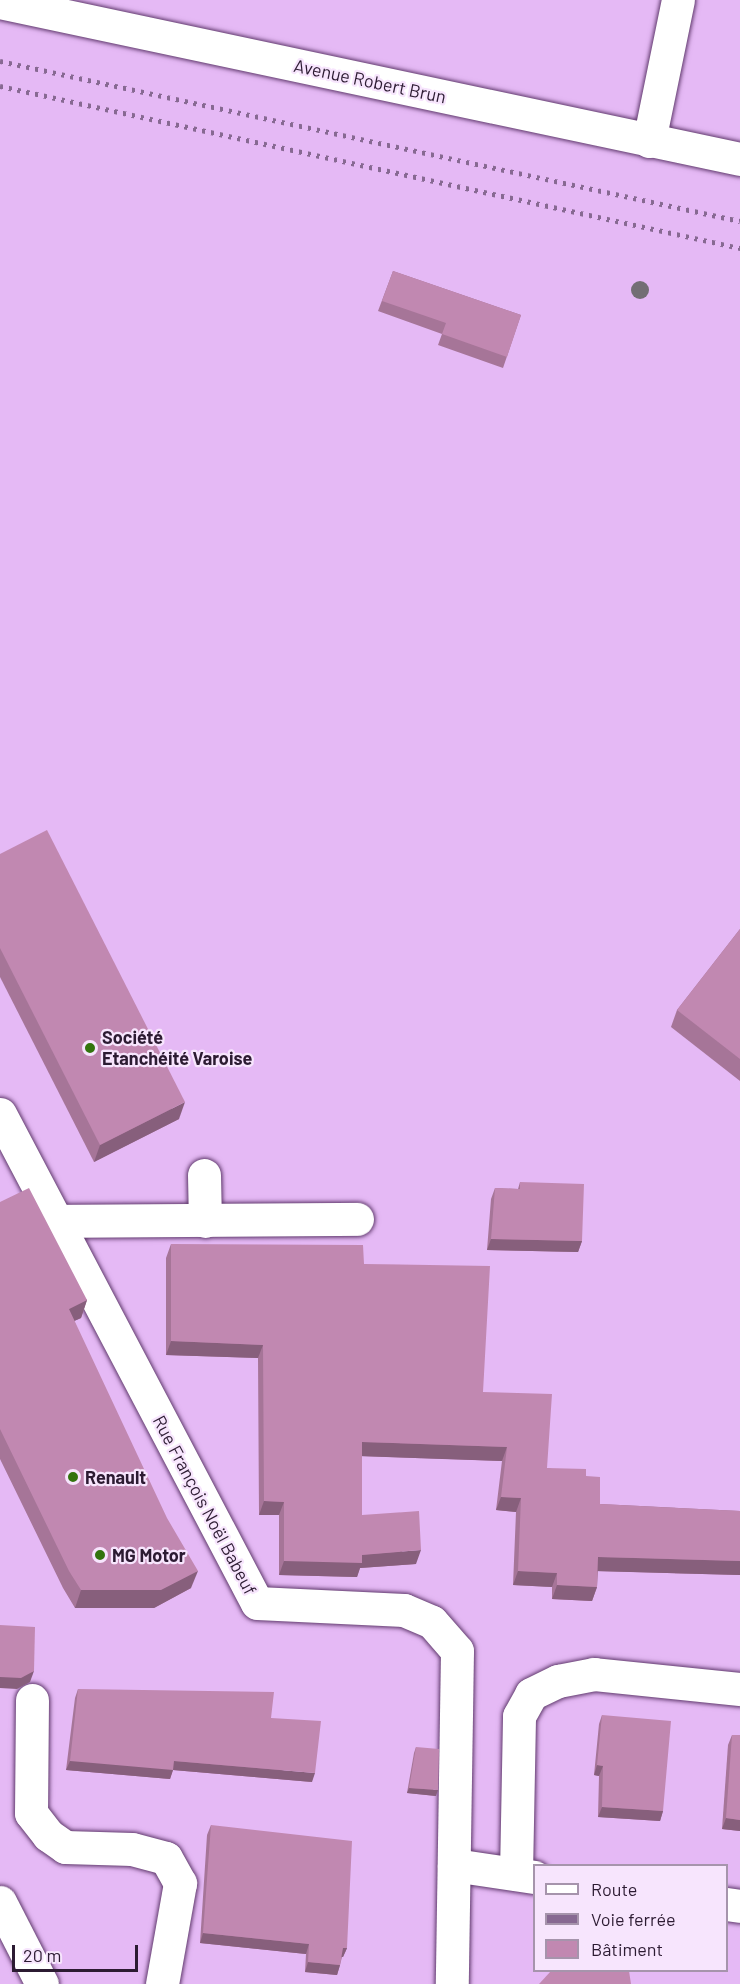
<!DOCTYPE html>
<meta charset="utf-8">
<style>
body{margin:0}
#map{position:relative;width:740px;height:1984px;overflow:hidden;background:#e5b9f5;font-family:Barlow,sans-serif}
div>[style]{position:absolute}
[style*='--x']{left:calc(var(--x)*1px);top:calc(var(--y)*1px);width:calc(var(--w)*1px);rotate:calc(var(--a)*1deg)}
.roads{filter:drop-shadow(0 0 2px #613a6e) drop-shadow(0 0 2px #613a6e)}
.minor>*{height:33px;margin:-16.5px;padding:0 16.5px;transform-origin:16.5px;border-radius:16.5px;background:#fff}
.rail>*{height:4.5px;margin-top:-2.25px;transform-origin:0;background:repeating-linear-gradient(90deg,#876992 0 3px,transparent 0 9px)}
.trees>*{width:18px;height:18px;margin:-9px;border-radius:50%;background:#736e74}
.wall>*{inset:0;background:#a67598}
.shaded-wall>*{inset:0;background:#875f7c}
.building>*{inset:0;background:#c188b1}
.dots>*{width:16px;height:16px;translate:-50% -50%;box-sizing:border-box;border:3px solid #f7e5fd;border-radius:50%}
span{translate:-50% -50%;white-space:nowrap;text-align:center;line-height:1.15;-webkit-text-stroke:4.5px #f7e5fd;paint-order:stroke}
.street-label{font-size:18px;color:#2c1b32}
.poi-label{font-size:18px;color:#2c1b32;font-weight:700}
.left{translate:0 -50%;text-align:left}
.legend{position:absolute;left:533px;top:1864px;width:195px;height:108px;box-sizing:border-box;background:#f7e5fd;border:2px solid #a694ac;margin:0;padding:8px 10px;list-style:none;font-size:18px;color:#2c1b32}
.legend li{display:flex;align-items:center;gap:12px;height:30px}
.legend b{width:30px;border:2px solid #a694ac}
.scale{position:absolute;left:12px;top:1945px;width:126px;height:27px;box-sizing:border-box;border:3px solid #2c1b32;border-top:0;padding-left:8px;font-size:18px;line-height:21px;white-space:nowrap;color:#2c1b32;-webkit-text-stroke:4px #f7e5fd;paint-order:stroke}
</style>
<div id="map">
<div class="roads">
<div class="minor">
<div style="--x:0;--y:2;--w:756;--a:11.98"></div>
<div style="--x:649;--y:141;--w:144;--a:-78.4"></div>
<div style="--x:0;--y:1114;--w:552;--a:62.28"></div>
<div style="--x:257;--y:1603;--w:147;--a:2.7"></div>
<div style="--x:404;--y:1610;--w:30;--a:23"></div>
<div style="--x:432;--y:1622;--w:38;--a:49"></div>
<div style="--x:457;--y:1651;--w:333;--a:90.9"></div>
<div style="--x:204;--y:1175;--w:46;--a:88.8"></div>
<div style="--x:56;--y:1221;--w:301;--a:-0.4"></div>
<div style="--x:32;--y:1700;--w:113;--a:90.5"></div>
<div style="--x:31;--y:1813;--w:28;--a:52"></div>
<div style="--x:48;--y:1835;--w:21;--a:35"></div>
<div style="--x:65;--y:1847;--w:67;--a:1.7"></div>
<div style="--x:132;--y:1849;--w:35;--a:15"></div>
<div style="--x:166;--y:1858;--w:29;--a:61"></div>
<div style="--x:180;--y:1883;--w:103;--a:100.1"></div>
<div style="--x:454;--y:1865;--w:81;--a:8.5"></div>
<div style="--x:516;--y:1874;--w:158;--a:-88.9"></div>
<div style="--x:519;--y:1716;--w:25;--a:-61"></div>
<div style="--x:531;--y:1694;--w:30;--a:-26"></div>
<div style="--x:558;--y:1681;--w:37;--a:-11"></div>
<div style="--x:594;--y:1674;--w:147;--a:5.9"></div>
<div style="--x:0;--y:1902;--w:92;--a:62.9"></div>
<div style="--x:726;--y:1904;--w:14;--a:8"></div>
</div>
</div>
<div class="rail">
<div style="--x:0;--y:61;--w:757;--a:12.2"></div>
<div style="--x:0;--y:86;--w:758;--a:12.35"></div>
</div>
<div class="trees">
<div style="left:640px;top:290px"></div>
</div>
<div class="wall">
<div style="clip-path:polygon(393px 271px,521px 315px,503px 368px,438px 345px,442px 334px,378px 311px)"></div>
<div style="clip-path:polygon(0 854px,179px 1119px,94px 1162px,0 977px)"></div>
<div style="clip-path:polygon(740px 929px,740px 1081px,671px 1027px,677px 1010px)"></div>
<div style="clip-path:polygon(520px 1182px,582px 1241px,578px 1252px,487px 1250px,491px 1199px,495px 1188px,518px 1189px)"></div>
<div style="clip-path:polygon(0 1202px,87px 1300px,81px 1318px,74px 1321px,191px 1588px,154px 1608px,75px 1608px,63px 1588px,0 1459px)"></div>
<div style="clip-path:polygon(171px 1244px,364px 1264px,483px 1392px,547px 1468px,586px 1476px,600px 1504px,740px 1511px,740px 1575px,598px 1571px,597px 1587px,592px 1601px,552px 1599px,552px 1587px,513px 1585px,516px 1512px,496px 1510px,502px 1461px,362px 1456px,362px 1515px,416px 1564px,360px 1568px,357px 1577px,279px 1575px,279px 1515px,259px 1515px,258px 1358px,166px 1355px,166px 1258px)"></div>
<div style="clip-path:polygon(78px 1689px,312px 1782px,173px 1770px,170px 1779px,66px 1770px,75px 1698px)"></div>
<div style="clip-path:polygon(602px 1715px,663px 1811px,660px 1821px,598px 1817px,599px 1776px,594px 1775px,599px 1724px)"></div>
<div style="clip-path:polygon(732px 1735px,740px 1735px,740px 1831px,722px 1829px,728px 1745px)"></div>
<div style="clip-path:polygon(416px 1747px,436px 1796px,407px 1793px,414px 1753px)"></div>
<div style="clip-path:polygon(211px 1825px,347px 1948px,343px 1957px,342px 1957px,340px 1965px,337px 1975px,305px 1972px,306px 1954px,200px 1943px,207px 1835px)"></div>
</div>
<div class="shaded-wall">
<div style="clip-path:polygon(185px 1102px,179px 1119px,94px 1162px,100px 1145px)"></div>
<div style="clip-path:polygon(491px 1239px,582px 1241px,578px 1252px,487px 1250px)"></div>
<div style="clip-path:polygon(87px 1300px,81px 1318px,63px 1326px,69px 1309px)"></div>
<div style="clip-path:polygon(171px 1341px,263px 1345px,258px 1358px,166px 1355px)"></div>
<div style="clip-path:polygon(362px 1442px,507px 1447px,502px 1461px,357px 1456px)"></div>
<div style="clip-path:polygon(501px 1497px,521px 1498px,516px 1512px,496px 1510px)"></div>
<div style="clip-path:polygon(264px 1501px,284px 1502px,279px 1515px,259px 1515px)"></div>
<div style="clip-path:polygon(421px 1550px,416px 1564px,360px 1568px,357px 1577px,279px 1575px,284px 1561px)"></div>
<div style="clip-path:polygon(598px 1557px,740px 1561px,740px 1575px,593px 1571px)"></div>
<div style="clip-path:polygon(198px 1571px,191px 1588px,154px 1608px,75px 1608px,81px 1590px)"></div>
<div style="clip-path:polygon(518px 1571px,557px 1573px,552px 1587px,513px 1585px)"></div>
<div style="clip-path:polygon(557px 1585px,597px 1587px,592px 1601px,552px 1599px)"></div>
<div style="clip-path:polygon(34px 1671px,30px 1682px,17px 1689px,0 1688px,0 1677px)"></div>
<div style="clip-path:polygon(70px 1761px,174px 1761px,315px 1773px,312px 1782px,173px 1770px,170px 1779px,66px 1770px)"></div>
<div style="clip-path:polygon(597px 1765px,603px 1766px,599px 1776px,594px 1775px)"></div>
<div style="clip-path:polygon(409px 1788px,438px 1790px,436px 1796px,407px 1793px)"></div>
<div style="clip-path:polygon(602px 1807px,663px 1811px,660px 1821px,598px 1817px)"></div>
<div style="clip-path:polygon(726px 1818px,740px 1820px,740px 1831px,722px 1829px)"></div>
<div style="clip-path:polygon(203px 1933px,309px 1944px,306px 1954px,200px 1943px)"></div>
<div style="clip-path:polygon(343px 1948px,347px 1948px,343px 1957px,339px 1957px)"></div>
<div style="clip-path:polygon(308px 1962px,340px 1965px,337px 1975px,305px 1972px)"></div>
</div>
<div class="building">
<div style="clip-path:polygon(393px 271px,521px 315px,507px 357px,442px 334px,446px 323px,382px 301px)"></div>
<div style="clip-path:polygon(47px 830px,185px 1102px,100px 1145px,0 948px,0 854px)"></div>
<div style="clip-path:polygon(740px 929px,740px 1059px,677px 1010px)"></div>
<div style="clip-path:polygon(520px 1182px,584px 1184px,582px 1241px,491px 1239px,495px 1188px,520px 1189px)"></div>
<div style="clip-path:polygon(29px 1188px,87px 1300px,69px 1309px,167px 1518px,198px 1571px,161px 1590px,81px 1590px,69px 1571px,0 1429px,0 1202px)"></div>
<div style="clip-path:polygon(171px 1244px,363px 1245px,364px 1264px,490px 1266px,483px 1392px,552px 1394px,547px 1468px,586px 1469px,586px 1476px,600px 1477px,600px 1504px,740px 1511px,740px 1561px,598px 1557px,597px 1587px,557px 1585px,557px 1573px,518px 1571px,521px 1498px,501px 1497px,507px 1447px,362px 1442px,362px 1515px,419px 1511px,421px 1550px,362px 1555px,362px 1563px,284px 1561px,284px 1502px,264px 1501px,263px 1345px,171px 1341px)"></div>
<div style="clip-path:polygon(0 1625px,35px 1627px,34px 1671px,21px 1678px,0 1677px)"></div>
<div style="clip-path:polygon(78px 1689px,274px 1692px,271px 1718px,321px 1721px,315px 1773px,174px 1761px,173px 1770px,70px 1761px)"></div>
<div style="clip-path:polygon(602px 1715px,671px 1721px,663px 1811px,602px 1807px,603px 1766px,597px 1765px)"></div>
<div style="clip-path:polygon(732px 1735px,740px 1735px,740px 1820px,726px 1818px)"></div>
<div style="clip-path:polygon(416px 1747px,439px 1749px,438px 1790px,409px 1788px)"></div>
<div style="clip-path:polygon(211px 1825px,352px 1841px,347px 1948px,343px 1948px,340px 1965px,308px 1962px,309px 1944px,203px 1933px)"></div>
<div style="clip-path:polygon(551px 1971px,629px 1971px,631px 1984px,539px 1984px)"></div>
</div>
<div class="dots">
<div style="left:90px;top:1048px;background:#33740e"></div>
<div style="left:73px;top:1477px;background:#33740e"></div>
<div style="left:100px;top:1555px;background:#33740e"></div>
</div>
<div class="street-label">
<span style="left:370px;top:81px;rotate:12deg">Avenue Robert Brun</span>
<span style="left:205px;top:1505px;rotate:62deg">Rue François Noël Babeuf</span>
</div>
<div class="poi-label">
<span class="left" style="left:102px;top:1048px">Société<br>Etanchéité Varoise</span>
<span class="left" style="left:85px;top:1477px">Renault</span>
<span class="left" style="left:112px;top:1555px">MG Motor</span>
</div>
<ul class="legend">
<li><b style="height:8px;background:#fff"></b>Route</li>
<li><b style="height:8px;background:#876992"></b>Voie ferrée</li>
<li><b style="height:16px;background:#c188b1"></b>Bâtiment</li>
</ul>
<div class="scale">20 m</div>
</div>
